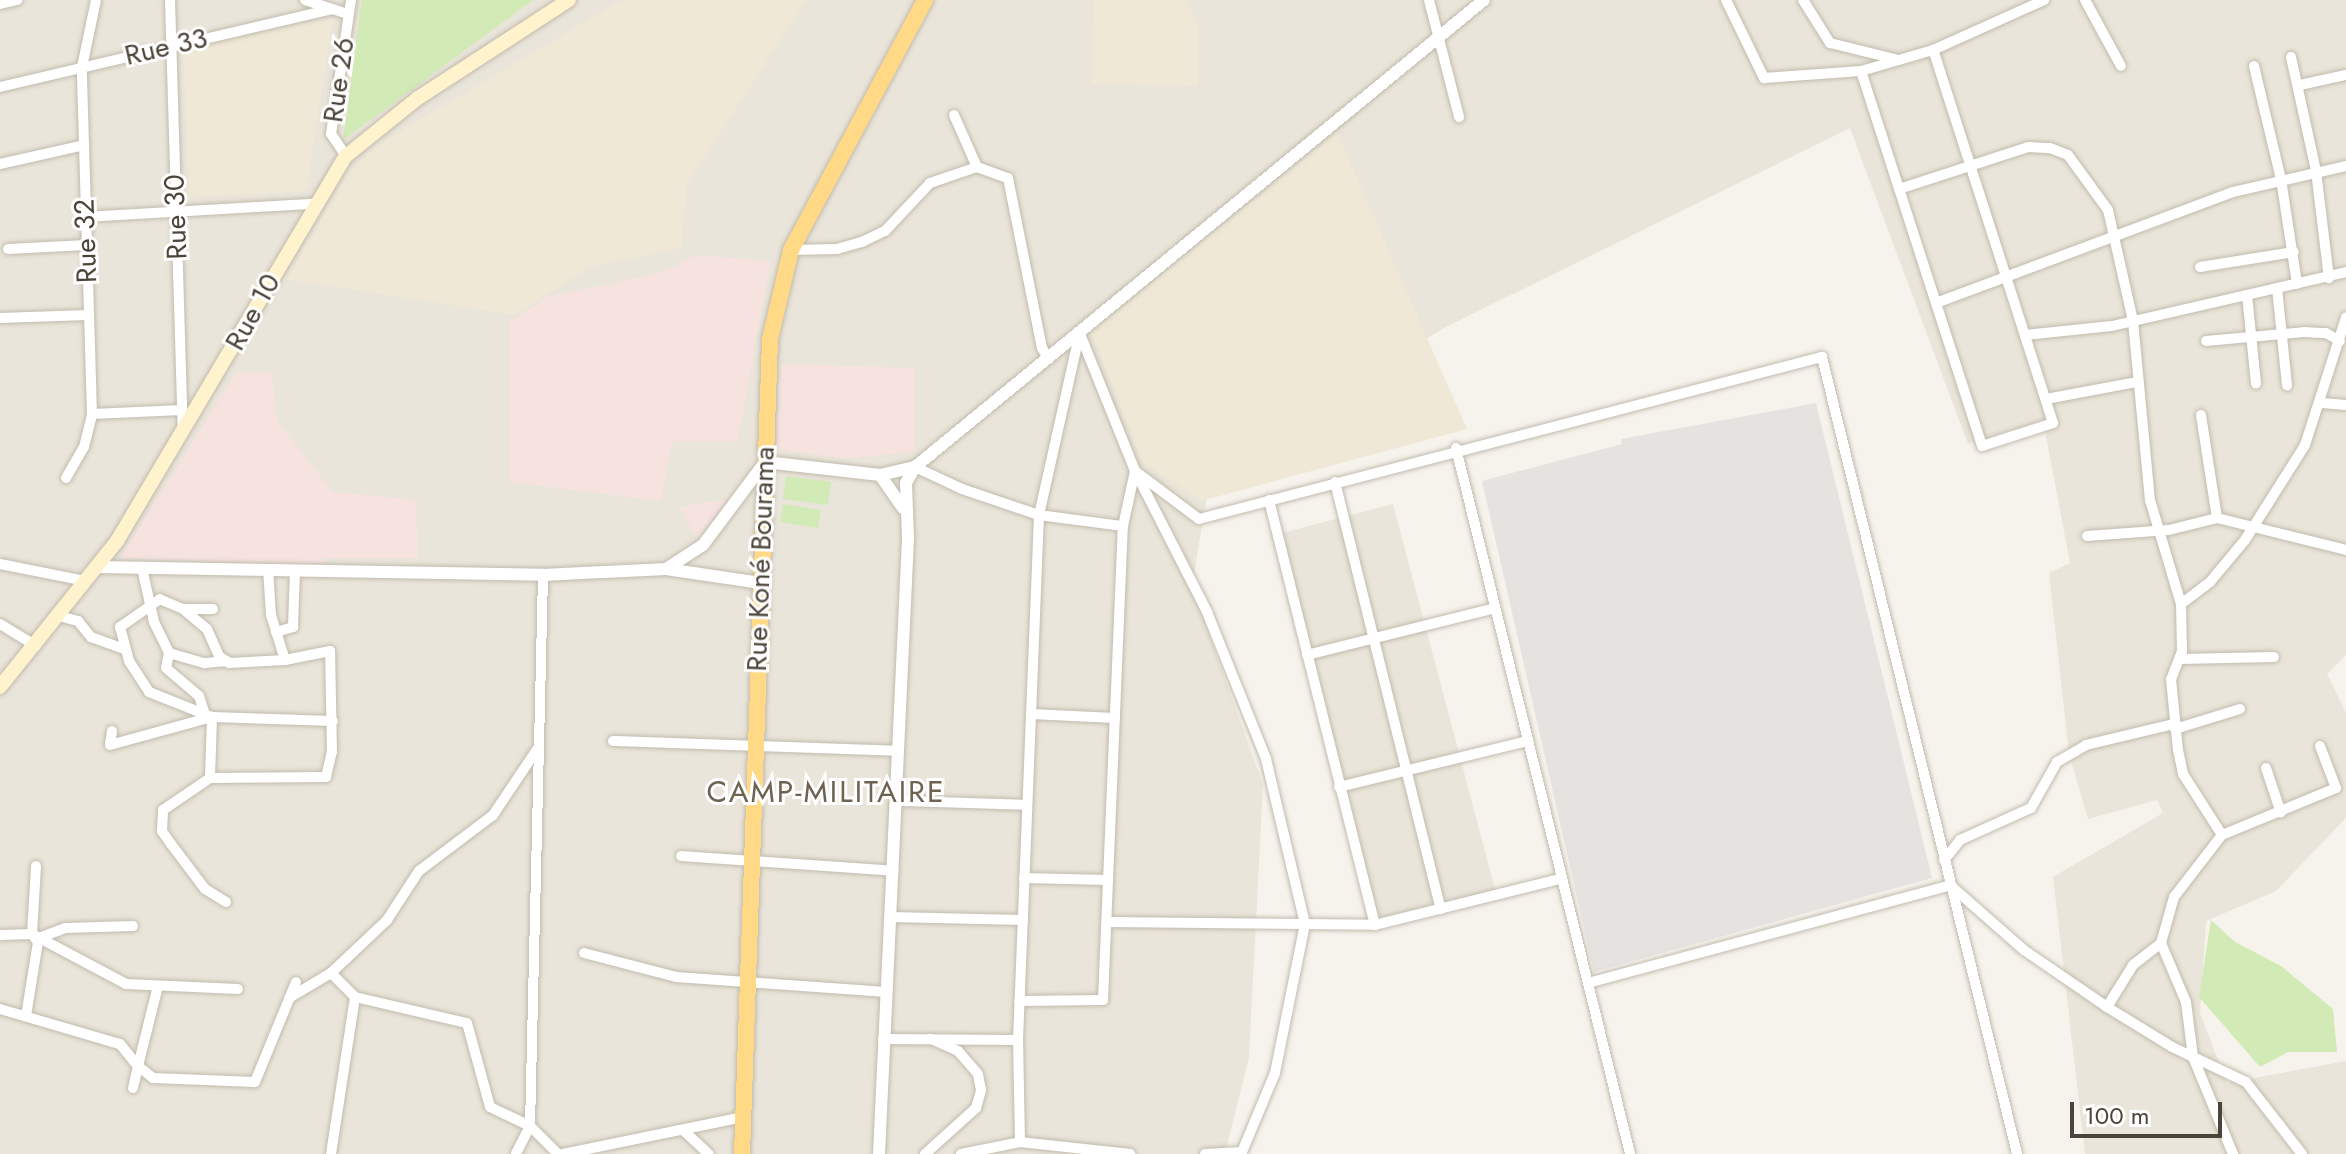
<!DOCTYPE html>
<meta charset="utf-8">
<style>
body{margin:0}
#map{position:relative;width:2346px;height:1154px;overflow:hidden;background:#f6f3ec;font-family:Jost,sans-serif}
div>[style]{position:absolute}
[style*='--x']{left:calc(var(--x)*1px);top:calc(var(--y)*1px);width:calc(var(--w)*1px);rotate:calc(var(--a)*1deg)}
.residential>*{inset:0;background:#eae5da}
.education>*{inset:0;background:#efe8d6}
.medical>*{inset:0;background:#f6e3e0}
.green>*{inset:0;background:#d2eab5}
.parking>*{inset:0;background:#e5e3e0}
.roads{filter:drop-shadow(0 0 2px #c2bbae) drop-shadow(0 0 2px #c2bbae)}
.minor>*{height:10px;margin:-5px;padding:0 5px;transform-origin:5px;border-radius:5px;background:#fff}
.tertiary>*{height:12px;margin:-6px;padding:0 6px;transform-origin:6px;border-radius:6px;background:#fff}
.secondary>*{height:14px;margin:-7px;padding:0 7px;transform-origin:7px;border-radius:7px;background:#fff3cd}
.trunk>*{height:16px;margin:-8px;padding:0 8px;transform-origin:8px;border-radius:8px;background:#ffd985}
span{translate:-50% -50%;white-space:nowrap;text-align:center;line-height:1.15;-webkit-text-stroke:6px #fff;paint-order:stroke}
.street-label{font-size:28px;color:#4b4439}
.neighbourhood-label{font-size:30px;color:#6e6250;letter-spacing:2px}
.scale{position:absolute;left:2070px;top:1102px;width:152px;height:36px;box-sizing:border-box;border:4px solid #4b4439;border-top:0;padding-left:10px;font-size:24px;line-height:28px;white-space:nowrap;color:#4b4439;-webkit-text-stroke:6px #fff;paint-order:stroke}
</style>
<div id="map">
<div class="residential">
<div style="clip-path:polygon(0 0,2346px 0,2346px 655px,2327px 674px,2346px 713px,2346px 818px,2276px 891px,2206px 921px,2200px 1013px,2227px 1083px,2346px 1061px,2346px 1154px,2085px 1154px,2053px 877px,2163px 813px,2157px 800px,2088px 819px,2069px 754px,2049px 573px,2070px 563px,2043px 420px,1968px 444px,1850px 128px,1446px 327px,1212px 465px,1192px 586px,1263px 785px,1249px 1057px,1225px 1154px,0 1154px)"></div>
<div style="clip-path:polygon(1393px 504px,1496px 893px,1378px 920px,1278px 534px)"></div>
</div>
<div class="education">
<div style="clip-path:polygon(622px 0,806px 0,687px 184px,681px 248px,590px 267px,515px 315px,285px 279px,349px 172px,377px 145px)"></div>
<div style="clip-path:polygon(1093px 0,1187px 0,1198px 23px,1198px 86px,1092px 84px)"></div>
<div style="clip-path:polygon(333px 18px,306px 191px,190px 197px,183px 48px)"></div>
<div style="clip-path:polygon(1337px 133px,1467px 429px,1201px 501px,1142px 461px,1091px 332px)"></div>
</div>
<div class="medical">
<div style="clip-path:polygon(696px 255px,770px 261px,738px 441px,672px 441px,661px 501px,510px 482px,509px 322px,547px 297px,665px 272px)"></div>
<div style="clip-path:polygon(780px 364px,914px 368px,915px 451px,845px 459px,780px 449px,775px 445px)"></div>
<div style="clip-path:polygon(237px 372px,271px 373px,278px 422px,332px 492px,416px 500px,418px 558px,326px 558px,325px 566px,120px 558px)"></div>
<div style="clip-path:polygon(727px 499px,704px 531px,696px 537px,680px 507px)"></div>
</div>
<div class="green">
<div style="clip-path:polygon(362px 0,533px 0,343px 140px)"></div>
<div style="clip-path:polygon(786px 476px,831px 482px,828px 505px,783px 499px)"></div>
<div style="clip-path:polygon(783px 504px,821px 510px,818px 528px,780px 522px)"></div>
<div style="clip-path:polygon(2211px 920px,2235px 942px,2281px 966px,2333px 1009px,2337px 1052px,2288px 1052px,2260px 1067px,2199px 997px)"></div>
</div>
<div class="parking">
<div style="clip-path:polygon(1816px 403px,1932px 878px,1594px 972px,1482px 481px,1622px 444px,1621px 439px)"></div>
</div>
<div class="roads">
<div class="minor">
<div style="--x:170;--y:0;--w:430;--a:88.3"></div>
<div style="--x:305;--y:0;--w:45;--a:18"></div>
<div style="--x:1429;--y:0;--w:121;--a:75.6"></div>
<div style="--x:1726;--y:0;--w:87;--a:64"></div>
<div style="--x:1764;--y:78;--w:97;--a:-4.1"></div>
<div style="--x:1861;--y:71;--w:75;--a:-16.3"></div>
<div style="--x:1933;--y:50;--w:122;--a:-24.2"></div>
<div style="--x:1803;--y:0;--w:51;--a:57.9"></div>
<div style="--x:1830;--y:43;--w:67;--a:13.8"></div>
<div style="--x:2085;--y:0;--w:75;--a:61.4"></div>
<div style="--x:0;--y:4;--w:18;--a:-13"></div>
<div style="--x:2291;--y:57;--w:117;--a:77.6"></div>
<div style="--x:2316;--y:171;--w:108;--a:83.1"></div>
<div style="--x:2254;--y:66;--w:116;--a:76.6"></div>
<div style="--x:2281;--y:179;--w:106;--a:81.3"></div>
<div style="--x:1861;--y:71;--w:394;--a:72.1"></div>
<div style="--x:1982;--y:446;--w:75;--a:-17.9"></div>
<div style="--x:2053;--y:423;--w:392;--a:-107.8"></div>
<div style="--x:2300;--y:85;--w:47;--a:-12.3"></div>
<div style="--x:0;--y:87;--w:341;--a:-13.2"></div>
<div style="--x:954;--y:115;--w:57;--a:66.1"></div>
<div style="--x:346;--y:156;--w:27;--a:-124"></div>
<div style="--x:331;--y:134;--w:135;--a:-81.5"></div>
<div style="--x:0;--y:164;--w:86;--a:-12.7"></div>
<div style="--x:1899;--y:189;--w:136;--a:-18"></div>
<div style="--x:2028;--y:147;--w:22;--a:3"></div>
<div style="--x:2050;--y:148;--w:19;--a:21"></div>
<div style="--x:2068;--y:155;--w:68;--a:54"></div>
<div style="--x:2108;--y:210;--w:114;--a:77.3"></div>
<div style="--x:2133;--y:321;--w:180;--a:84.6"></div>
<div style="--x:2150;--y:500;--w:109;--a:73.4"></div>
<div style="--x:2181;--y:604;--w:47;--a:88.8"></div>
<div style="--x:2182;--y:651;--w:30;--a:111"></div>
<div style="--x:2171;--y:679;--w:71;--a:84.4"></div>
<div style="--x:2178;--y:750;--w:25;--a:78"></div>
<div style="--x:2183;--y:774;--w:72;--a:57.4"></div>
<div style="--x:85;--y:217;--w:228;--a:-3.3"></div>
<div style="--x:8;--y:249;--w:78;--a:-2.9"></div>
<div style="--x:791;--y:250;--w:46;--a:-1.2"></div>
<div style="--x:837;--y:249;--w:26;--a:-16"></div>
<div style="--x:862;--y:242;--w:25;--a:-26"></div>
<div style="--x:885;--y:231;--w:66;--a:-46.8"></div>
<div style="--x:930;--y:183;--w:50;--a:-18.8"></div>
<div style="--x:977;--y:167;--w:33;--a:20"></div>
<div style="--x:1008;--y:178;--w:173;--a:78.7"></div>
<div style="--x:1042;--y:348;--w:13;--a:58"></div>
<div style="--x:2200;--y:267;--w:95;--a:-9.1"></div>
<div style="--x:2277;--y:288;--w:98;--a:84.1"></div>
<div style="--x:2247;--y:295;--w:89;--a:84.2"></div>
<div style="--x:1936;--y:303;--w:317;--a:-20.5"></div>
<div style="--x:2233;--y:192;--w:116;--a:-13"></div>
<div style="--x:0;--y:318;--w:88;--a:-2"></div>
<div style="--x:1080;--y:334;--w:148;--a:68.1"></div>
<div style="--x:1135;--y:471;--w:158;--a:62.9"></div>
<div style="--x:1207;--y:612;--w:158;--a:68.1"></div>
<div style="--x:1266;--y:759;--w:170;--a:76.7"></div>
<div style="--x:1305;--y:924;--w:152;--a:101.4"></div>
<div style="--x:1275;--y:1073;--w:86;--a:112.7"></div>
<div style="--x:1242;--y:1152;--w:37;--a:177"></div>
<div style="--x:2025;--y:335;--w:87;--a:-5.9"></div>
<div style="--x:2112;--y:326;--w:240;--a:-13"></div>
<div style="--x:2206;--y:341;--w:98;--a:-5.2"></div>
<div style="--x:2304;--y:332;--w:22;--a:3"></div>
<div style="--x:2326;--y:333;--w:16;--a:30"></div>
<div style="--x:2046;--y:399;--w:93;--a:-10.6"></div>
<div style="--x:2322;--y:403;--w:24;--a:5"></div>
<div style="--x:92;--y:414;--w:90;--a:-2.5"></div>
<div style="--x:2201;--y:415;--w:104;--a:81.2"></div>
<div style="--x:1456;--y:448;--w:727;--a:76.15"></div>
<div style="--x:915;--y:467;--w:52;--a:25.1"></div>
<div style="--x:962;--y:489;--w:81;--a:18.7"></div>
<div style="--x:1039;--y:515;--w:85;--a:7.5"></div>
<div style="--x:66;--y:478;--w:36;--a:-60"></div>
<div style="--x:84;--y:447;--w:34;--a:-76"></div>
<div style="--x:92;--y:414;--w:347;--a:-91.7"></div>
<div style="--x:82;--y:67;--w:68;--a:-78.2"></div>
<div style="--x:1335;--y:482;--w:440;--a:76.1"></div>
<div style="--x:1269;--y:500;--w:438;--a:76"></div>
<div style="--x:2087;--y:536;--w:82;--a:-4.2"></div>
<div style="--x:2169;--y:530;--w:49;--a:-14"></div>
<div style="--x:2217;--y:518;--w:133;--a:13.9"></div>
<div style="--x:0;--y:564;--w:88;--a:11.2"></div>
<div style="--x:142;--y:568;--w:55;--a:77.5"></div>
<div style="--x:154;--y:622;--w:34;--a:64"></div>
<div style="--x:169;--y:653;--w:37;--a:16"></div>
<div style="--x:205;--y:663;--w:22;--a:-5"></div>
<div style="--x:543;--y:575;--w:551;--a:91.35"></div>
<div style="--x:530;--y:1126;--w:40;--a:45"></div>
<div style="--x:2181;--y:604;--w:36;--a:-37"></div>
<div style="--x:2210;--y:582;--w:55;--a:-50.2"></div>
<div style="--x:2245;--y:540;--w:112;--a:-57.7"></div>
<div style="--x:2305;--y:445;--w:134;--a:-72.2"></div>
<div style="--x:183;--y:609;--w:31;--a:40"></div>
<div style="--x:207;--y:629;--w:30;--a:66"></div>
<div style="--x:219;--y:656;--w:12;--a:35"></div>
<div style="--x:229;--y:663;--w:56;--a:-3.1"></div>
<div style="--x:213;--y:609;--w:30;--a:180"></div>
<div style="--x:183;--y:609;--w:25;--a:-157"></div>
<div style="--x:160;--y:599;--w:49;--a:145"></div>
<div style="--x:120;--y:627;--w:35;--a:75"></div>
<div style="--x:129;--y:661;--w:37;--a:57"></div>
<div style="--x:149;--y:692;--w:68;--a:21.6"></div>
<div style="--x:212;--y:717;--w:121;--a:1.9"></div>
<div style="--x:59;--y:616;--w:20;--a:15"></div>
<div style="--x:78;--y:621;--w:21;--a:51"></div>
<div style="--x:91;--y:637;--w:37;--a:20"></div>
<div style="--x:0;--y:624;--w:42;--a:31.4"></div>
<div style="--x:276;--y:632;--w:18;--a:-16"></div>
<div style="--x:293;--y:627;--w:57;--a:-88"></div>
<div style="--x:169;--y:653;--w:15;--a:101"></div>
<div style="--x:166;--y:668;--w:43;--a:40.3"></div>
<div style="--x:199;--y:696;--w:19;--a:72"></div>
<div style="--x:1307;--y:655;--w:194;--a:-14"></div>
<div style="--x:2179;--y:659;--w:95;--a:-1.2"></div>
<div style="--x:1031;--y:714;--w:84;--a:2.7"></div>
<div style="--x:2175;--y:729;--w:68;--a:-17.1"></div>
<div style="--x:112;--y:731;--w:14;--a:98"></div>
<div style="--x:110;--y:745;--w:106;--a:-15.4"></div>
<div style="--x:212;--y:717;--w:61;--a:91.9"></div>
<div style="--x:613;--y:741;--w:285;--a:2"></div>
<div style="--x:2266;--y:768;--w:47;--a:71.6"></div>
<div style="--x:1339;--y:787;--w:195;--a:-13.7"></div>
<div style="--x:901;--y:801;--w:126;--a:1.8"></div>
<div style="--x:681;--y:856;--w:213;--a:4"></div>
<div style="--x:1944;--y:860;--w:26;--a:-51"></div>
<div style="--x:1960;--y:840;--w:78;--a:-24.3"></div>
<div style="--x:2031;--y:808;--w:53;--a:-60.5"></div>
<div style="--x:2057;--y:762;--w:34;--a:-30"></div>
<div style="--x:2086;--y:745;--w:90;--a:-13.4"></div>
<div style="--x:1024;--y:878;--w:84;--a:1.4"></div>
<div style="--x:226;--y:902;--w:25;--a:-148"></div>
<div style="--x:205;--y:889;--w:56;--a:-127.1"></div>
<div style="--x:171;--y:844;--w:16;--a:-125"></div>
<div style="--x:162;--y:831;--w:21;--a:-87"></div>
<div style="--x:163;--y:810;--w:57;--a:-34.2"></div>
<div style="--x:210;--y:778;--w:116;--a:-0.5"></div>
<div style="--x:326;--y:777;--w:26;--a:-77"></div>
<div style="--x:332;--y:752;--w:101;--a:-91.1"></div>
<div style="--x:330;--y:651;--w:46;--a:168.7"></div>
<div style="--x:285;--y:660;--w:47;--a:-107.3"></div>
<div style="--x:271;--y:615;--w:46;--a:-93.7"></div>
<div style="--x:890;--y:917;--w:133;--a:1.3"></div>
<div style="--x:1107;--y:922;--w:268;--a:0.6"></div>
<div style="--x:1375;--y:925;--w:191;--a:-14"></div>
<div style="--x:0;--y:935;--w:32;--a:-2"></div>
<div style="--x:32;--y:934;--w:106;--a:28"></div>
<div style="--x:126;--y:984;--w:112;--a:2.6"></div>
<div style="--x:39;--y:938;--w:28;--a:-21"></div>
<div style="--x:65;--y:928;--w:68;--a:-1.7"></div>
<div style="--x:584;--y:953;--w:95;--a:14.6"></div>
<div style="--x:676;--y:977;--w:211;--a:4.1"></div>
<div style="--x:331;--y:973;--w:34;--a:45"></div>
<div style="--x:355;--y:997;--w:115;--a:13.1"></div>
<div style="--x:467;--y:1023;--w:87;--a:74.7"></div>
<div style="--x:490;--y:1107;--w:44;--a:25.4"></div>
<div style="--x:530;--y:1126;--w:31;--a:117"></div>
<div style="--x:1588;--y:983;--w:375;--a:-15.1"></div>
<div style="--x:1950;--y:885;--w:98;--a:41.3"></div>
<div style="--x:2024;--y:950;--w:101;--a:34.5"></div>
<div style="--x:2107;--y:1007;--w:76;--a:31.6"></div>
<div style="--x:2172;--y:1047;--w:82;--a:25.3"></div>
<div style="--x:2246;--y:1082;--w:91;--a:52.1"></div>
<div style="--x:289;--y:998;--w:49;--a:-30.8"></div>
<div style="--x:331;--y:973;--w:77;--a:-43.4"></div>
<div style="--x:387;--y:920;--w:59;--a:-56.9"></div>
<div style="--x:419;--y:871;--w:93;--a:-37.1"></div>
<div style="--x:493;--y:815;--w:81;--a:-56.1"></div>
<div style="--x:1019;--y:1001;--w:84;--a:-0.7"></div>
<div style="--x:1103;--y:1000;--w:474;--a:-87.6"></div>
<div style="--x:1123;--y:526;--w:56;--a:-77.7"></div>
<div style="--x:1135;--y:471;--w:80;--a:36.9"></div>
<div style="--x:1199;--y:519;--w:644;--a:-14.58"></div>
<div style="--x:1822;--y:357;--w:821;--a:76.25"></div>
<div style="--x:2107;--y:1007;--w:49;--a:-58.2"></div>
<div style="--x:2133;--y:965;--w:36;--a:-38"></div>
<div style="--x:0;--y:1009;--w:125;--a:16.3"></div>
<div style="--x:120;--y:1044;--w:28;--a:51"></div>
<div style="--x:26;--y:1016;--w:75;--a:-80.8"></div>
<div style="--x:38;--y:942;--w:10;--a:-127"></div>
<div style="--x:32;--y:934;--w:68;--a:-86.6"></div>
<div style="--x:883;--y:1039;--w:135;--a:0.4"></div>
<div style="--x:138;--y:1066;--w:82;--a:-76"></div>
<div style="--x:133;--y:1088;--w:23;--a:-77"></div>
<div style="--x:138;--y:1066;--w:19;--a:39"></div>
<div style="--x:153;--y:1078;--w:102;--a:2.2"></div>
<div style="--x:255;--y:1082;--w:108;--a:-67.7"></div>
<div style="--x:683;--y:1130;--w:35;--a:43"></div>
<div style="--x:1020;--y:1142;--w:102;--a:-91.1"></div>
<div style="--x:1018;--y:1040;--w:525;--a:-87.71"></div>
<div style="--x:1039;--y:515;--w:183;--a:-77.4"></div>
<div style="--x:331;--y:1154;--w:159;--a:-81.3"></div>
<div style="--x:563;--y:1154;--w:184;--a:-11.6"></div>
<div style="--x:925;--y:1154;--w:69;--a:-42"></div>
<div style="--x:976;--y:1108;--w:19;--a:-74"></div>
<div style="--x:981;--y:1090;--w:16;--a:-101"></div>
<div style="--x:978;--y:1074;--w:30;--a:-131"></div>
<div style="--x:958;--y:1051;--w:30;--a:-156"></div>
<div style="--x:961;--y:1154;--w:60;--a:-11.5"></div>
<div style="--x:1020;--y:1142;--w:111;--a:6.2"></div>
<div style="--x:2233;--y:1154;--w:105;--a:-112.4"></div>
<div style="--x:2193;--y:1057;--w:55;--a:-97.3"></div>
<div style="--x:2186;--y:1002;--w:64;--a:-113"></div>
<div style="--x:2161;--y:943;--w:48;--a:-74.2"></div>
<div style="--x:2174;--y:897;--w:78;--a:-52.3"></div>
<div style="--x:2222;--y:835;--w:123;--a:-22.4"></div>
<div style="--x:2336;--y:788;--w:45;--a:-110.9"></div>
</div>
<div class="tertiary">
<div style="--x:880;--y:475;--w:40;--a:55.1"></div>
<div style="--x:97;--y:567;--w:446;--a:1"></div>
<div style="--x:543;--y:575;--w:123;--a:-2.8"></div>
<div style="--x:666;--y:569;--w:96;--a:8.4"></div>
<div style="--x:666;--y:569;--w:44;--a:-33"></div>
<div style="--x:703;--y:545;--w:104;--a:-53.2"></div>
<div style="--x:765;--y:462;--w:116;--a:6.4"></div>
<div style="--x:880;--y:475;--w:36;--a:-13"></div>
<div style="--x:879;--y:1154;--w:617;--a:-87.3"></div>
<div style="--x:908;--y:538;--w:55;--a:-92.1"></div>
<div style="--x:906;--y:483;--w:18;--a:-61"></div>
<div style="--x:915;--y:467;--w:736;--a:-39.38"></div>
</div>
<div class="secondary">
<div style="--x:0;--y:687;--w:187;--a:-51.3"></div>
<div style="--x:117;--y:541;--w:448;--a:-59.3"></div>
<div style="--x:346;--y:156;--w:92;--a:-38.9"></div>
<div style="--x:418;--y:98;--w:180;--a:-33"></div>
</div>
<div class="trunk">
<div style="--x:742;--y:1154;--w:815;--a:-88.03"></div>
<div style="--x:770;--y:339;--w:91;--a:-76.7"></div>
<div style="--x:791;--y:250;--w:284;--a:-61.8"></div>
</div>
</div>
<div class="street-label">
<span style="left:166px;top:47px;rotate:-13deg">Rue 33</span>
<span style="left:339px;top:80px;rotate:-82deg">Rue 26</span>
<span style="left:176px;top:217px;rotate:-92deg">Rue 30</span>
<span style="left:86px;top:241px;rotate:-92deg">Rue 32</span>
<span style="left:253px;top:312px;rotate:-61deg">Rue 10</span>
<span style="left:761px;top:559px;rotate:-88deg">Rue Koné Bourama</span>
</div>
<div class="neighbourhood-label">
<span style="left:826px;top:792px">CAMP-MILITAIRE</span>
</div>
<div class="scale">100 m</div>
</div>
